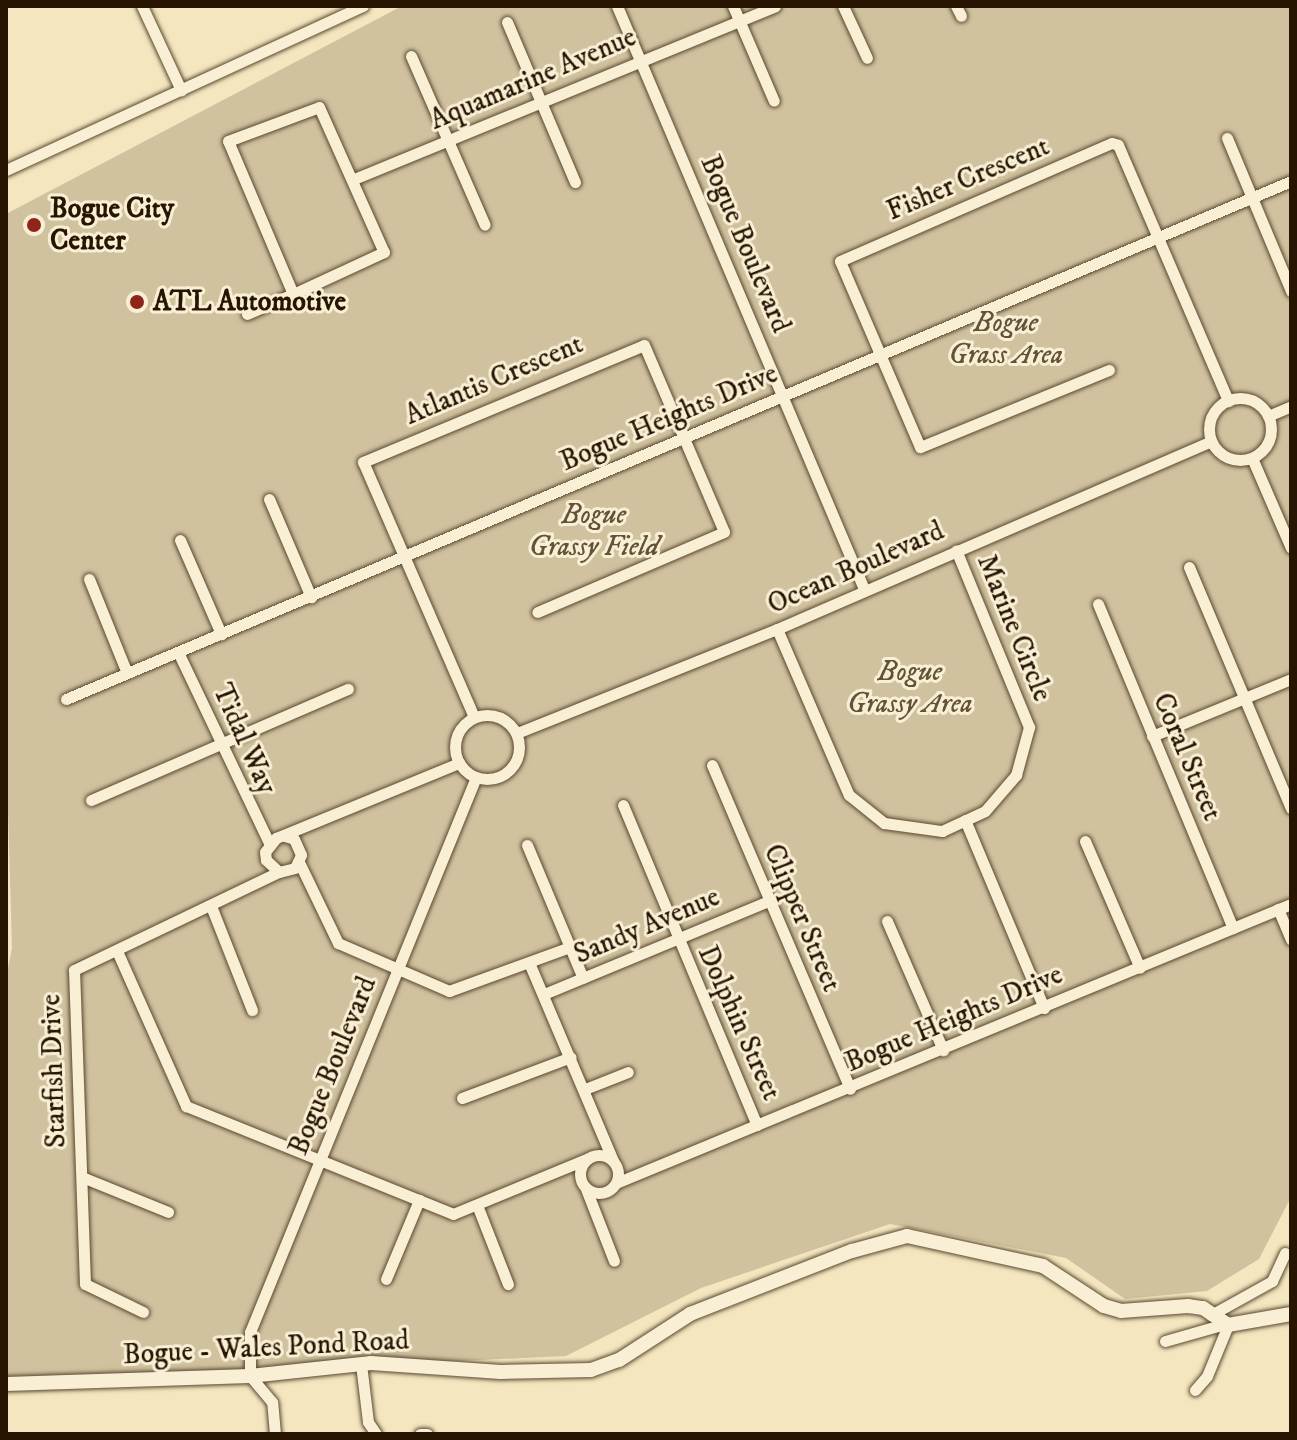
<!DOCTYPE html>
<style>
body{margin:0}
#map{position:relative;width:1297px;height:1440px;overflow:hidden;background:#f4e6bf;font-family:"IM FELL DW Pica",serif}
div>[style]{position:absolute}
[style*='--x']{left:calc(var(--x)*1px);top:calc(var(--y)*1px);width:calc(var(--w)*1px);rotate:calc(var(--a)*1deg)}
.green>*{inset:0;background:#d1c29f}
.roads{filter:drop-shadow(0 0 2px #5a4930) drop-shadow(0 0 2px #5a4930)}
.minor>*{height:11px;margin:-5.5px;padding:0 5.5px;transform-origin:5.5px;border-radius:5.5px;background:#f8efd5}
.minor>.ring{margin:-5.5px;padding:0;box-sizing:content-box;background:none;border:11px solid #f8efd5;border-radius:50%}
.tertiary>*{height:14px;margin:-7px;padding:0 7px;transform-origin:7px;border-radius:7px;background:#f8efd5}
.dots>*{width:22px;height:22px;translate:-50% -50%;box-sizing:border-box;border:4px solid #f8efd5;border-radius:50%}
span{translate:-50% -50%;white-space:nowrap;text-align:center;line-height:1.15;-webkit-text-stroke:6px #f8efd5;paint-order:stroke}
.street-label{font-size:28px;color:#271501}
.poi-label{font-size:28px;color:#271501;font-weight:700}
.left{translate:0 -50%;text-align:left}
.park-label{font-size:28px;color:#625238;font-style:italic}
.frame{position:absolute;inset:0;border:8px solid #271501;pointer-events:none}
</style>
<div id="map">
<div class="green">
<div style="clip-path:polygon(402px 6px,1291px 6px,1291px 1197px,1259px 1259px,1207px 1291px,1125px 1299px,1066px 1258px,890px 1224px,701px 1288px,566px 1356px,6px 1382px,6px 978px,12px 948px,6px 743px,6px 214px)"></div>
</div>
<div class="roads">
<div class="minor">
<div style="--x:142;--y:6;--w:93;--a:65.1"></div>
<div style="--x:617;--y:6;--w:633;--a:67.04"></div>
<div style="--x:733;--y:6;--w:103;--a:66.7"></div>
<div style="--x:843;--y:6;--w:57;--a:65.2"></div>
<div style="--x:956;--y:6;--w:11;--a:63"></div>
<div style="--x:507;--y:22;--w:174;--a:67"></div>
<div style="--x:411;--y:56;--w:184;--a:66.4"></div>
<div style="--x:319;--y:107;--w:159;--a:65.9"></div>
<div style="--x:384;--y:252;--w:100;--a:155.2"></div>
<div style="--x:293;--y:294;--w:166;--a:-113"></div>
<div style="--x:228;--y:141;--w:97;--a:-20.5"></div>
<div style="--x:1227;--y:138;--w:166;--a:67.3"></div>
<div style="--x:6;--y:170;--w:393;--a:-24.7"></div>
<div style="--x:354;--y:179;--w:455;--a:-22.3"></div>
<div style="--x:247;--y:314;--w:50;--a:-23.5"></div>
<div style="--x:1109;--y:370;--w:204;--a:157.8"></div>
<div style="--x:920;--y:447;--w:202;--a:-113.3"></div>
<div style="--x:840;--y:261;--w:296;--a:-23.5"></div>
<div style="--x:1112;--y:143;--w:6;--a:18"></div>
<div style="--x:1118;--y:145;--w:279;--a:66.7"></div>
<div class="ring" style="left:1209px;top:398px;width:51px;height:51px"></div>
<div style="--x:1268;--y:416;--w:25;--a:-23"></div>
<div style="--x:1252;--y:458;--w:98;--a:66.6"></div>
<div style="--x:269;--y:499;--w:107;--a:66.8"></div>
<div style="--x:180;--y:540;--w:103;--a:66.4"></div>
<div style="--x:1189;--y:567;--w:262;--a:67.1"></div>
<div style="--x:89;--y:579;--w:101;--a:68"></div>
<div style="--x:1098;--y:604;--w:351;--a:67.4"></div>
<div style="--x:777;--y:629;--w:181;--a:66.6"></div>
<div style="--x:849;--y:795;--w:45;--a:38.7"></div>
<div style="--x:884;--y:823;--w:59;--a:7.9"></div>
<div style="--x:942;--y:831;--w:47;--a:-24.9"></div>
<div style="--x:985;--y:811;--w:48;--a:-49.3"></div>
<div style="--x:1016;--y:775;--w:50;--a:-74.8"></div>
<div style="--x:1029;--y:727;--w:191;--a:-112.4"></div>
<div style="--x:178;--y:652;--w:212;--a:64.5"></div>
<div style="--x:66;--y:699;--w:1330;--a:-22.92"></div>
<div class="ring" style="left:455px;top:715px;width:53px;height:53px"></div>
<div style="--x:474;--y:717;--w:278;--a:-113.5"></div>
<div style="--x:363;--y:462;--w:304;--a:-22.6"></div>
<div style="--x:644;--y:345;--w:203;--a:66.8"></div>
<div style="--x:724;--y:532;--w:203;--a:156.8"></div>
<div style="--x:517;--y:733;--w:280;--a:-21.8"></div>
<div style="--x:777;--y:629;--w:473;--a:-23.4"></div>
<div style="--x:1152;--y:736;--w:150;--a:-22.3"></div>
<div style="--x:712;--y:765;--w:352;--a:66.9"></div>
<div style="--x:91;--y:800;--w:280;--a:-23.4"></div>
<div style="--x:623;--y:805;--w:347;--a:67.3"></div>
<div style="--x:965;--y:820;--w:204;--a:67.2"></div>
<div style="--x:285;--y:836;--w:9;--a:18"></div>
<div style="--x:294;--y:839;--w:17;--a:66"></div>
<div style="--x:301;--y:855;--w:14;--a:115"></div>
<div style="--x:295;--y:868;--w:16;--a:166"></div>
<div style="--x:279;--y:872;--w:18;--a:-137"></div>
<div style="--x:266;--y:860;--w:8;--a:-97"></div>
<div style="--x:265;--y:852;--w:18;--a:-52"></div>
<div style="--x:276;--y:838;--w:198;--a:-22.3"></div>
<div style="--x:1085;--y:841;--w:138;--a:66.6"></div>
<div style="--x:527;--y:845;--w:144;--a:67.2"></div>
<div style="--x:299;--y:862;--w:90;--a:64.3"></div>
<div style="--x:338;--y:943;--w:121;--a:23.4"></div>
<div style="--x:449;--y:991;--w:129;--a:-20"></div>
<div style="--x:211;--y:906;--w:112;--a:68.5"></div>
<div style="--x:1278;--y:909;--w:33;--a:67"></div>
<div style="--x:887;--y:921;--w:141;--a:66.5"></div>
<div style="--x:117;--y:951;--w:170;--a:66"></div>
<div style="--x:186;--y:1106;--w:288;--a:22"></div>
<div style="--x:453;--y:1214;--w:147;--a:-22.4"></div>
<div style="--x:530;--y:965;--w:213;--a:67"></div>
<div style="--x:544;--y:994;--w:243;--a:-22.5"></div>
<div style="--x:585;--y:1089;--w:46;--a:-21.6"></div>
<div style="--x:462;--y:1098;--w:116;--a:-20.6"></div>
<div class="ring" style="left:580px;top:1155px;width:27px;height:27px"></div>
<div style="--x:82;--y:1177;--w:93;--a:22.1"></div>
<div style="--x:616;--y:1183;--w:730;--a:-22.46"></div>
<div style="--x:586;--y:1189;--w:77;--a:68.7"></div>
<div style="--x:477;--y:1205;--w:85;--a:68.6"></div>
<div style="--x:386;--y:1279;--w:86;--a:-67.3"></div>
<div style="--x:143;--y:1312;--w:64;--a:-154.2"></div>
<div style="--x:85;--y:1284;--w:314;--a:-92"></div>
<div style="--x:74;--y:970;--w:227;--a:-25.6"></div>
<div style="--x:1211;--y:1315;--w:70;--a:-29.1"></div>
<div style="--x:1272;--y:1281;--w:31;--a:-65"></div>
<div style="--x:1165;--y:1341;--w:58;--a:-15.9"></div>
<div style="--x:361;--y:1364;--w:58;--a:83.1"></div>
<div style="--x:368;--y:1422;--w:14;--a:56"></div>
<div style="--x:1195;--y:1390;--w:18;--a:-49"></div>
<div style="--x:1207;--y:1376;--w:55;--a:-67.6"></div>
<div style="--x:275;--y:1434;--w:32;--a:-95"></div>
<div style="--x:272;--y:1402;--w:34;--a:-130"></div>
<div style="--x:250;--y:1376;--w:44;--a:-90"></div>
<div style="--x:250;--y:1332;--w:599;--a:-67.84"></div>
<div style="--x:420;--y:1434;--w:7;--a:0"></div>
</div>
<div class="tertiary">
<div style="--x:6;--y:1384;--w:244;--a:-1.9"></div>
<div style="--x:250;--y:1376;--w:122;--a:-6.1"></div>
<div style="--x:371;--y:1363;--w:130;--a:4"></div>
<div style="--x:501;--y:1372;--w:90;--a:-1.3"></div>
<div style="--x:591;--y:1370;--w:30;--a:-20"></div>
<div style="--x:619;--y:1360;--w:85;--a:-32.9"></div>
<div style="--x:690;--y:1314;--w:174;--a:-21.3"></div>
<div style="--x:852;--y:1251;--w:57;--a:-15.3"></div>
<div style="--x:907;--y:1236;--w:139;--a:12.4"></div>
<div style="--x:1043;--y:1266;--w:73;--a:33.3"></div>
<div style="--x:1104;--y:1306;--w:18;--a:16"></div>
<div style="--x:1121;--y:1311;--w:67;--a:-4.3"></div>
<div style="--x:1188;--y:1306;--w:15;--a:8"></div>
<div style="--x:1203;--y:1308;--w:30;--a:34"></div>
<div style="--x:1228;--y:1325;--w:64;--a:-9.9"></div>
</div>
</div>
<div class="dots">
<div style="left:34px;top:225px;background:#8f2418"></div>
<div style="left:137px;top:302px;background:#8f2418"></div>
</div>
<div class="street-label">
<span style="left:533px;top:79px;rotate:-23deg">Aquamarine Avenue</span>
<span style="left:968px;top:179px;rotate:-23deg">Fisher Crescent</span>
<span style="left:745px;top:244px;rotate:67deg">Bogue Boulevard</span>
<span style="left:494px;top:380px;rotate:-23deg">Atlantis Crescent</span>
<span style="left:669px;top:418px;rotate:-23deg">Bogue Heights Drive</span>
<span style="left:856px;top:568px;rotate:-24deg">Ocean Boulevard</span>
<span style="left:1014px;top:628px;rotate:68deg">Marine Circle</span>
<span style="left:244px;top:739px;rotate:66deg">Tidal Way</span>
<span style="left:1187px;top:757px;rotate:67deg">Coral Street</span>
<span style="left:802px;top:918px;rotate:67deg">Clipper Street</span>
<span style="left:647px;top:926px;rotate:-23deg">Sandy Avenue</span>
<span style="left:954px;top:1019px;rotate:-23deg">Bogue Heights Drive</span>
<span style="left:739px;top:1023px;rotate:66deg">Dolphin Street</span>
<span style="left:333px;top:1066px;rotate:-68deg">Bogue Boulevard</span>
<span style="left:54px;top:1071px;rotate:-92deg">Starfish Drive</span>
<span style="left:266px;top:1348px;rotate:-3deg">Bogue - Wales Pond Road</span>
</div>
<div class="poi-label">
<span class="left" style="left:50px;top:225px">Bogue City<br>Center</span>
<span class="left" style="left:153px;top:302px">ATL Automotive</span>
</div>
<div class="park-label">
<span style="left:1006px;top:339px">Bogue<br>Grass Area</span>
<span style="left:594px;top:531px">Bogue<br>Grassy Field</span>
<span style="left:910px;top:688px">Bogue<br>Grassy Area</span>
</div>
<div class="frame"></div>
</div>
